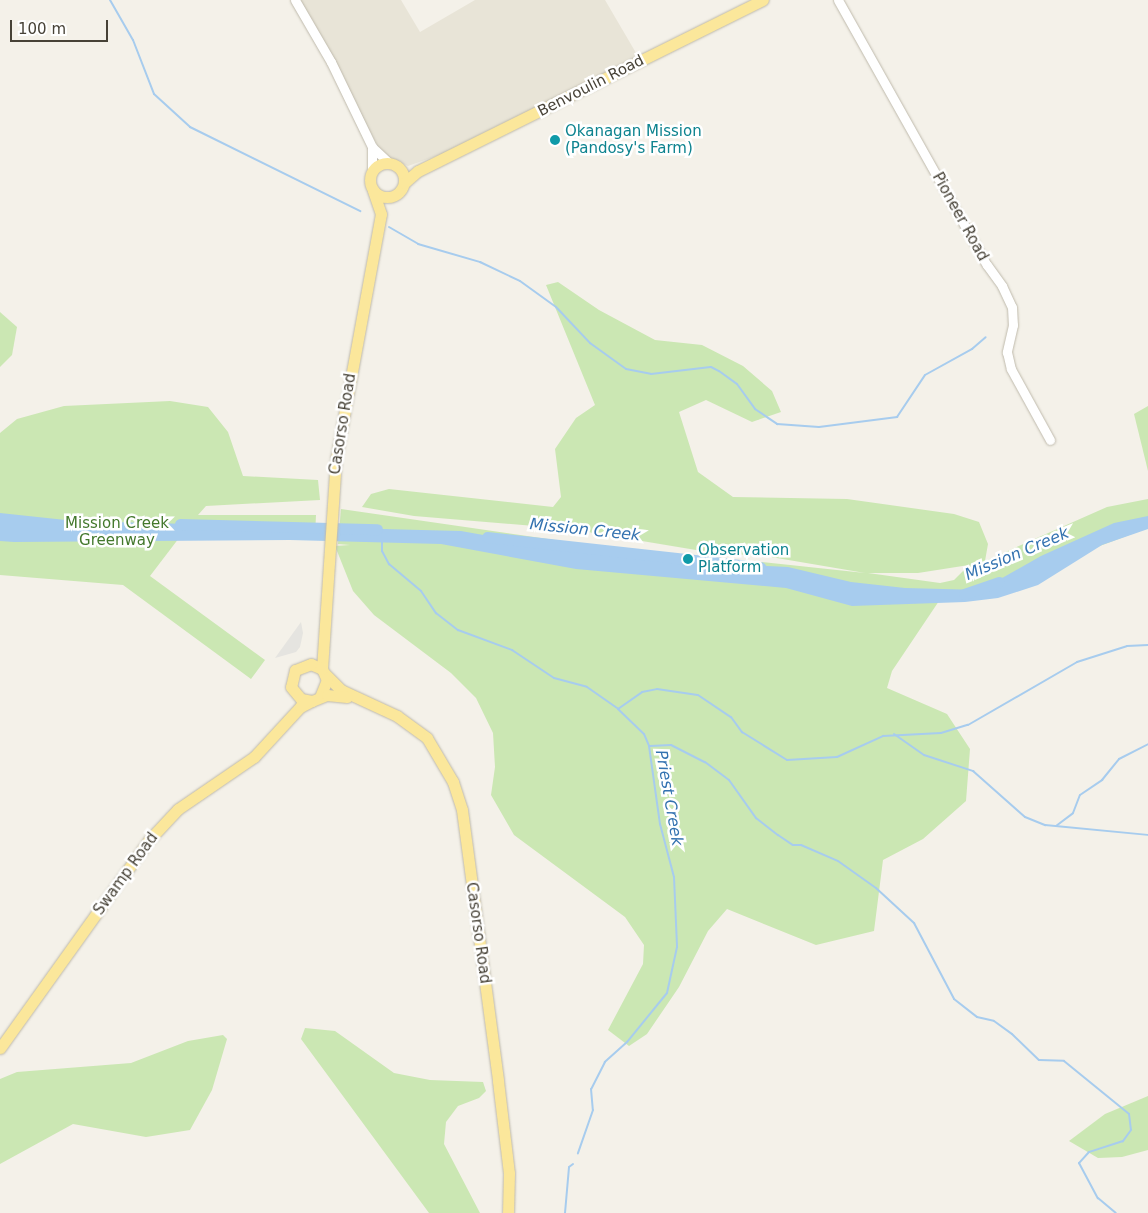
<!DOCTYPE html>
<style>
body{margin:0}
#map{position:relative;width:1148px;height:1213px;overflow:hidden;background:#f4f1e9;font-family:"DejaVu Sans",sans-serif}
div>[style]{position:absolute}
[style*='--x']{left:calc(var(--x)*1px);top:calc(var(--y)*1px);width:calc(var(--w)*1px);rotate:calc(var(--a)*1deg)}
.residential>*{inset:0;background:#e8e4d7}
.green>*{inset:0;background:#cbe7b3}
.parking>*{inset:0;background:#e5e4e0}
.water>*{inset:0;background:#a7ccee}
.stream>*{height:2px;margin:-1px;padding:0 1px;transform-origin:1px;border-radius:1px;background:#a7ccee}
.river>*{height:11px;margin:-5.5px;padding:0 5.5px;transform-origin:5.5px;border-radius:5.5px;background:#a7ccee}
.roads{filter:drop-shadow(0 0 1px #bfbaac) drop-shadow(0 0 1px #bfbaac)}
.minor>*{height:9px;margin:-4.5px;padding:0 4.5px;transform-origin:4.5px;border-radius:4.5px;background:#fff}
.major>*{height:11px;margin:-5.5px;padding:0 5.5px;transform-origin:5.5px;border-radius:5.5px;background:#fbe79b}
.major>.ring{margin:-5.5px;padding:0;box-sizing:content-box;background:none;border:11px solid #fbe79b;border-radius:50%}
.dots>*{width:14px;height:14px;translate:-50% -50%;box-sizing:border-box;border:2px solid #fff;border-radius:50%}
span{translate:-50% -50%;white-space:nowrap;text-align:center;line-height:1.15;-webkit-text-stroke:5px #fff;paint-order:stroke}
.street-label{font-size:15px;color:#474237}
.culture-label{font-size:15px;color:#0d838f}
.left{translate:0 -50%;text-align:left}
.park-label{font-size:15px;color:#43782c}
.water-label{font-size:16px;color:#3372b0;font-style:italic}
.scale{position:absolute;left:10px;top:20px;width:98px;height:22px;box-sizing:border-box;border:2px solid #474237;border-top:0;padding-left:6px;font-size:15px;line-height:18px;white-space:nowrap;color:#474237;-webkit-text-stroke:4px #fff;paint-order:stroke}
</style>
<div id="map">
<div class="residential">
<div style="clip-path:polygon(300px 0,401px 0,420px 32px,475px 0,605px 0,639px 58px,459px 148px,408px 166px,382px 154px)"></div>
</div>
<div class="green">
<div style="clip-path:polygon(evenodd,558px 282px,599px 310px,655px 340px,702px 345px,743px 366px,772px 391px,781px 412px,752px 422px,706px 400px,679px 412px,698px 472px,733px 497px,847px 499px,954px 514px,979px 522px,988px 544px,985px 561px,1107px 507px,1148px 499px,1148px 528px,950px 602px,939px 601px,892px 671px,887px 688px,947px 714px,970px 749px,966px 801px,923px 839px,883px 860px,874px 931px,816px 945px,727px 909px,708px 931px,679px 987px,647px 1034px,629px 1046px,608px 1030px,643px 964px,644px 945px,625px 917px,514px 835px,491px 795px,495px 767px,493px 733px,476px 698px,451px 673px,374px 615px,353px 591px,335px 546px,350px 545px,338px 544px,341px 509px,680px 558px,761px 562px,865px 573px,759px 555px,720px 554px,570px 529px,414px 516px,362px 507px,371px 494px,389px 489px,553px 507px,561px 497px,555px 449px,576px 418px,595px 405px,546px 285px,558px 282px,969px 565px,954px 580px,940px 583px,868px 573px,918px 573px,969px 565px)"></div>
<div style="clip-path:polygon(0 312px,17px 327px,12px 355px,0 367px)"></div>
<div style="clip-path:polygon(170px 401px,208px 407px,228px 432px,243px 476px,318px 480px,320px 500px,206px 506px,198px 515px,316px 515px,315px 536px,179px 538px,150px 576px,265px 660px,251px 679px,123px 585px,0 575px,0 433px,17px 419px,64px 406px)"></div>
<div style="clip-path:polygon(1148px 406px,1148px 471px,1134px 414px)"></div>
<div style="clip-path:polygon(305px 1028px,335px 1031px,394px 1073px,430px 1080px,483px 1082px,486px 1091px,479px 1098px,458px 1106px,446px 1122px,444px 1144px,480px 1213px,429px 1213px,301px 1039px)"></div>
<div style="clip-path:polygon(223px 1035px,227px 1039px,212px 1090px,190px 1130px,146px 1137px,73px 1124px,0 1164px,0 1079px,17px 1072px,131px 1063px,188px 1041px)"></div>
<div style="clip-path:polygon(1148px 1096px,1148px 1150px,1122px 1157px,1098px 1158px,1069px 1141px,1105px 1114px)"></div>
</div>
<div class="parking">
<div style="clip-path:polygon(301px 622px,303px 633px,300px 647px,296px 652px,275px 658px)"></div>
</div>
<div class="water">
<div style="clip-path:polygon(0 513px,75px 521px,461px 531px,539px 545px,603px 549px,671px 561px,788px 567px,851px 582px,905px 588px,981px 590px,1041px 556px,1114px 523px,1148px 516px,1148px 529px,1102px 545px,1038px 585px,998px 598px,965px 602px,852px 606px,786px 588px,576px 569px,441px 544px,290px 540px,14px 542px,0 541px)"></div>
</div>
<div class="stream">
<div style="--x:110;--y:0;--w:46;--a:60.1"></div>
<div style="--x:133;--y:40;--w:58;--a:68.7"></div>
<div style="--x:154;--y:94;--w:49;--a:42.5"></div>
<div style="--x:190;--y:127;--w:190;--a:26.3"></div>
<div style="--x:389;--y:227;--w:34;--a:30"></div>
<div style="--x:418;--y:244;--w:65;--a:16.2"></div>
<div style="--x:480;--y:262;--w:44;--a:25.4"></div>
<div style="--x:520;--y:281;--w:44;--a:35.8"></div>
<div style="--x:556;--y:307;--w:50;--a:46.6"></div>
<div style="--x:590;--y:343;--w:44;--a:35.8"></div>
<div style="--x:626;--y:369;--w:25;--a:11"></div>
<div style="--x:651;--y:374;--w:60;--a:-6.7"></div>
<div style="--x:711;--y:367;--w:9;--a:27"></div>
<div style="--x:719;--y:371;--w:22;--a:36"></div>
<div style="--x:737;--y:384;--w:31;--a:54"></div>
<div style="--x:755;--y:409;--w:27;--a:34"></div>
<div style="--x:777;--y:424;--w:42;--a:4.1"></div>
<div style="--x:819;--y:427;--w:79;--a:-7.3"></div>
<div style="--x:897;--y:417;--w:50;--a:-56.3"></div>
<div style="--x:925;--y:375;--w:54;--a:-29"></div>
<div style="--x:972;--y:349;--w:18;--a:-41"></div>
<div style="--x:382;--y:542;--w:9;--a:90"></div>
<div style="--x:382;--y:551;--w:15;--a:62"></div>
<div style="--x:389;--y:564;--w:42;--a:40.2"></div>
<div style="--x:421;--y:591;--w:27;--a:56"></div>
<div style="--x:436;--y:613;--w:28;--a:38"></div>
<div style="--x:458;--y:630;--w:58;--a:20.3"></div>
<div style="--x:512;--y:650;--w:50;--a:33.7"></div>
<div style="--x:554;--y:678;--w:34;--a:15"></div>
<div style="--x:587;--y:687;--w:38;--a:35"></div>
<div style="--x:618;--y:709;--w:36;--a:44"></div>
<div style="--x:644;--y:734;--w:13;--a:67"></div>
<div style="--x:649;--y:746;--w:79;--a:82"></div>
<div style="--x:660;--y:824;--w:55;--a:75.2"></div>
<div style="--x:674;--y:877;--w:70;--a:87.5"></div>
<div style="--x:677;--y:947;--w:47;--a:102.3"></div>
<div style="--x:667;--y:993;--w:63;--a:129.2"></div>
<div style="--x:627;--y:1042;--w:30;--a:138"></div>
<div style="--x:605;--y:1062;--w:30;--a:117"></div>
<div style="--x:591;--y:1089;--w:21;--a:85"></div>
<div style="--x:593;--y:1110;--w:46;--a:109.2"></div>
<div style="--x:618;--y:709;--w:29;--a:-35"></div>
<div style="--x:642;--y:692;--w:15;--a:-11"></div>
<div style="--x:657;--y:689;--w:41;--a:8.3"></div>
<div style="--x:698;--y:695;--w:40;--a:34"></div>
<div style="--x:731;--y:717;--w:19;--a:54"></div>
<div style="--x:742;--y:732;--w:53;--a:31.9"></div>
<div style="--x:787;--y:760;--w:50;--a:-3.4"></div>
<div style="--x:837;--y:757;--w:51;--a:-24.5"></div>
<div style="--x:883;--y:736;--w:58;--a:-3"></div>
<div style="--x:941;--y:733;--w:28;--a:-17"></div>
<div style="--x:968;--y:725;--w:126;--a:-30"></div>
<div style="--x:1077;--y:662;--w:52;--a:-17.7"></div>
<div style="--x:1127;--y:646;--w:21;--a:-3"></div>
<div style="--x:894;--y:734;--w:37;--a:35"></div>
<div style="--x:924;--y:755;--w:52;--a:18.1"></div>
<div style="--x:973;--y:771;--w:69;--a:41.5"></div>
<div style="--x:1025;--y:817;--w:22;--a:22"></div>
<div style="--x:1045;--y:825;--w:103;--a:5.5"></div>
<div style="--x:650;--y:746;--w:21;--a:-3"></div>
<div style="--x:671;--y:745;--w:38;--a:27"></div>
<div style="--x:705;--y:762;--w:30;--a:37"></div>
<div style="--x:729;--y:780;--w:47;--a:54.6"></div>
<div style="--x:756;--y:818;--w:28;--a:38"></div>
<div style="--x:778;--y:835;--w:18;--a:34"></div>
<div style="--x:793;--y:845;--w:8;--a:0"></div>
<div style="--x:801;--y:845;--w:40;--a:23.4"></div>
<div style="--x:838;--y:861;--w:47;--a:35.4"></div>
<div style="--x:876;--y:888;--w:52;--a:42.6"></div>
<div style="--x:914;--y:923;--w:86;--a:62.2"></div>
<div style="--x:954;--y:999;--w:29;--a:38"></div>
<div style="--x:977;--y:1017;--w:17;--a:13"></div>
<div style="--x:994;--y:1021;--w:22;--a:36"></div>
<div style="--x:1012;--y:1034;--w:37;--a:44"></div>
<div style="--x:1039;--y:1060;--w:25;--a:2"></div>
<div style="--x:1064;--y:1061;--w:84;--a:39.2"></div>
<div style="--x:1129;--y:1114;--w:16;--a:83"></div>
<div style="--x:1131;--y:1130;--w:14;--a:126"></div>
<div style="--x:1123;--y:1141;--w:36;--a:162"></div>
<div style="--x:1089;--y:1152;--w:15;--a:132"></div>
<div style="--x:1079;--y:1163;--w:40;--a:62"></div>
<div style="--x:1098;--y:1198;--w:23;--a:40"></div>
<div style="--x:1056;--y:826;--w:21;--a:-37"></div>
<div style="--x:1073;--y:813;--w:19;--a:-69"></div>
<div style="--x:1080;--y:795;--w:27;--a:-34"></div>
<div style="--x:1102;--y:780;--w:27;--a:-51"></div>
<div style="--x:1119;--y:759;--w:33;--a:-27"></div>
<div style="--x:565;--y:1213;--w:46;--a:-85"></div>
<div style="--x:569;--y:1167;--w:5;--a:-37"></div>
</div>
<div class="river">
<div style="--x:180;--y:524;--w:197;--a:1.5"></div>
<div style="--x:487;--y:537;--w:275;--a:6.3"></div>
<div style="--x:964;--y:594;--w:37;--a:-19"></div>
</div>
<div class="roads">
<div class="minor">
<div style="--x:295;--y:0;--w:72;--a:59.9"></div>
<div style="--x:331;--y:62;--w:94;--a:64.2"></div>
<div style="--x:372;--y:147;--w:22;--a:43"></div>
<div style="--x:838;--y:0;--w:304;--a:60.7"></div>
<div style="--x:987;--y:265;--w:26;--a:54"></div>
<div style="--x:1002;--y:286;--w:23;--a:65"></div>
<div style="--x:1012;--y:307;--w:18;--a:87"></div>
<div style="--x:1013;--y:325;--w:28;--a:103"></div>
<div style="--x:1007;--y:352;--w:17;--a:77"></div>
<div style="--x:1011;--y:369;--w:81;--a:61.2"></div>
<div style="--x:372;--y:147;--w:23;--a:90"></div>
</div>
<div class="major">
<div class="ring" style="left:370px;top:163px;width:23px;height:23px"></div>
<div style="--x:404;--y:183;--w:18;--a:-41"></div>
<div style="--x:418;--y:171;--w:385;--a:-26.4"></div>
<div style="--x:322;--y:669;--w:210;--a:-86.2"></div>
<div style="--x:336;--y:459;--w:249;--a:-79.6"></div>
<div style="--x:381;--y:214;--w:24;--a:-109"></div>
<div style="--x:325;--y:674;--w:23;--a:45"></div>
<div style="--x:341;--y:690;--w:62;--a:24.9"></div>
<div style="--x:397;--y:716;--w:37;--a:36"></div>
<div style="--x:427;--y:738;--w:51;--a:59.4"></div>
<div style="--x:453;--y:782;--w:29;--a:72"></div>
<div style="--x:462;--y:810;--w:273;--a:82.4"></div>
<div style="--x:498;--y:1081;--w:93;--a:83.2"></div>
<div style="--x:509;--y:1173;--w:40;--a:91.4"></div>
<div style="--x:320;--y:697;--w:18;--a:-68"></div>
<div style="--x:327;--y:680;--w:12;--a:-114"></div>
<div style="--x:322;--y:669;--w:12;--a:-156"></div>
<div style="--x:311;--y:664;--w:17;--a:159"></div>
<div style="--x:295;--y:670;--w:17;--a:103"></div>
<div style="--x:291;--y:687;--w:16;--a:50"></div>
<div style="--x:301;--y:699;--w:11;--a:10"></div>
<div style="--x:312;--y:701;--w:16;--a:-22"></div>
<div style="--x:327;--y:695;--w:20;--a:6"></div>
<div style="--x:0;--y:1048;--w:256;--a:-54.4"></div>
<div style="--x:149;--y:840;--w:42;--a:-46.9"></div>
<div style="--x:178;--y:809;--w:92;--a:-34.4"></div>
<div style="--x:254;--y:757;--w:68;--a:-47.4"></div>
<div style="--x:300;--y:707;--w:13;--a:-27"></div>
</div>
</div>
<div class="dots">
<div style="left:555px;top:140px;background:#0f9aa8"></div>
<div style="left:688px;top:559px;background:#0f9aa8"></div>
</div>
<div class="street-label">
<span style="left:591px;top:86px;rotate:-27deg">Benvoulin Road</span>
<span style="left:960px;top:217px;rotate:61deg">Pioneer Road</span>
<span style="left:343px;top:424px;rotate:-81deg">Casorso Road</span>
<span style="left:126px;top:874px;rotate:-54deg">Swamp Road</span>
<span style="left:478px;top:933px;rotate:82deg">Casorso Road</span>
</div>
<div class="culture-label">
<span class="left" style="left:565px;top:140px">Okanagan Mission<br>(Pandosy's Farm)</span>
<span class="left" style="left:698px;top:559px">Observation<br>Platform</span>
</div>
<div class="park-label">
<span style="left:117px;top:532px">Mission Creek<br>Greenway</span>
</div>
<div class="water-label">
<span style="left:585px;top:530px;rotate:6deg">Mission Creek</span>
<span style="left:1017px;top:554px;rotate:-23deg">Mission Creek</span>
<span style="left:669px;top:798px;rotate:80deg">Priest Creek</span>
</div>
<div class="scale">100 m</div>
</div>
